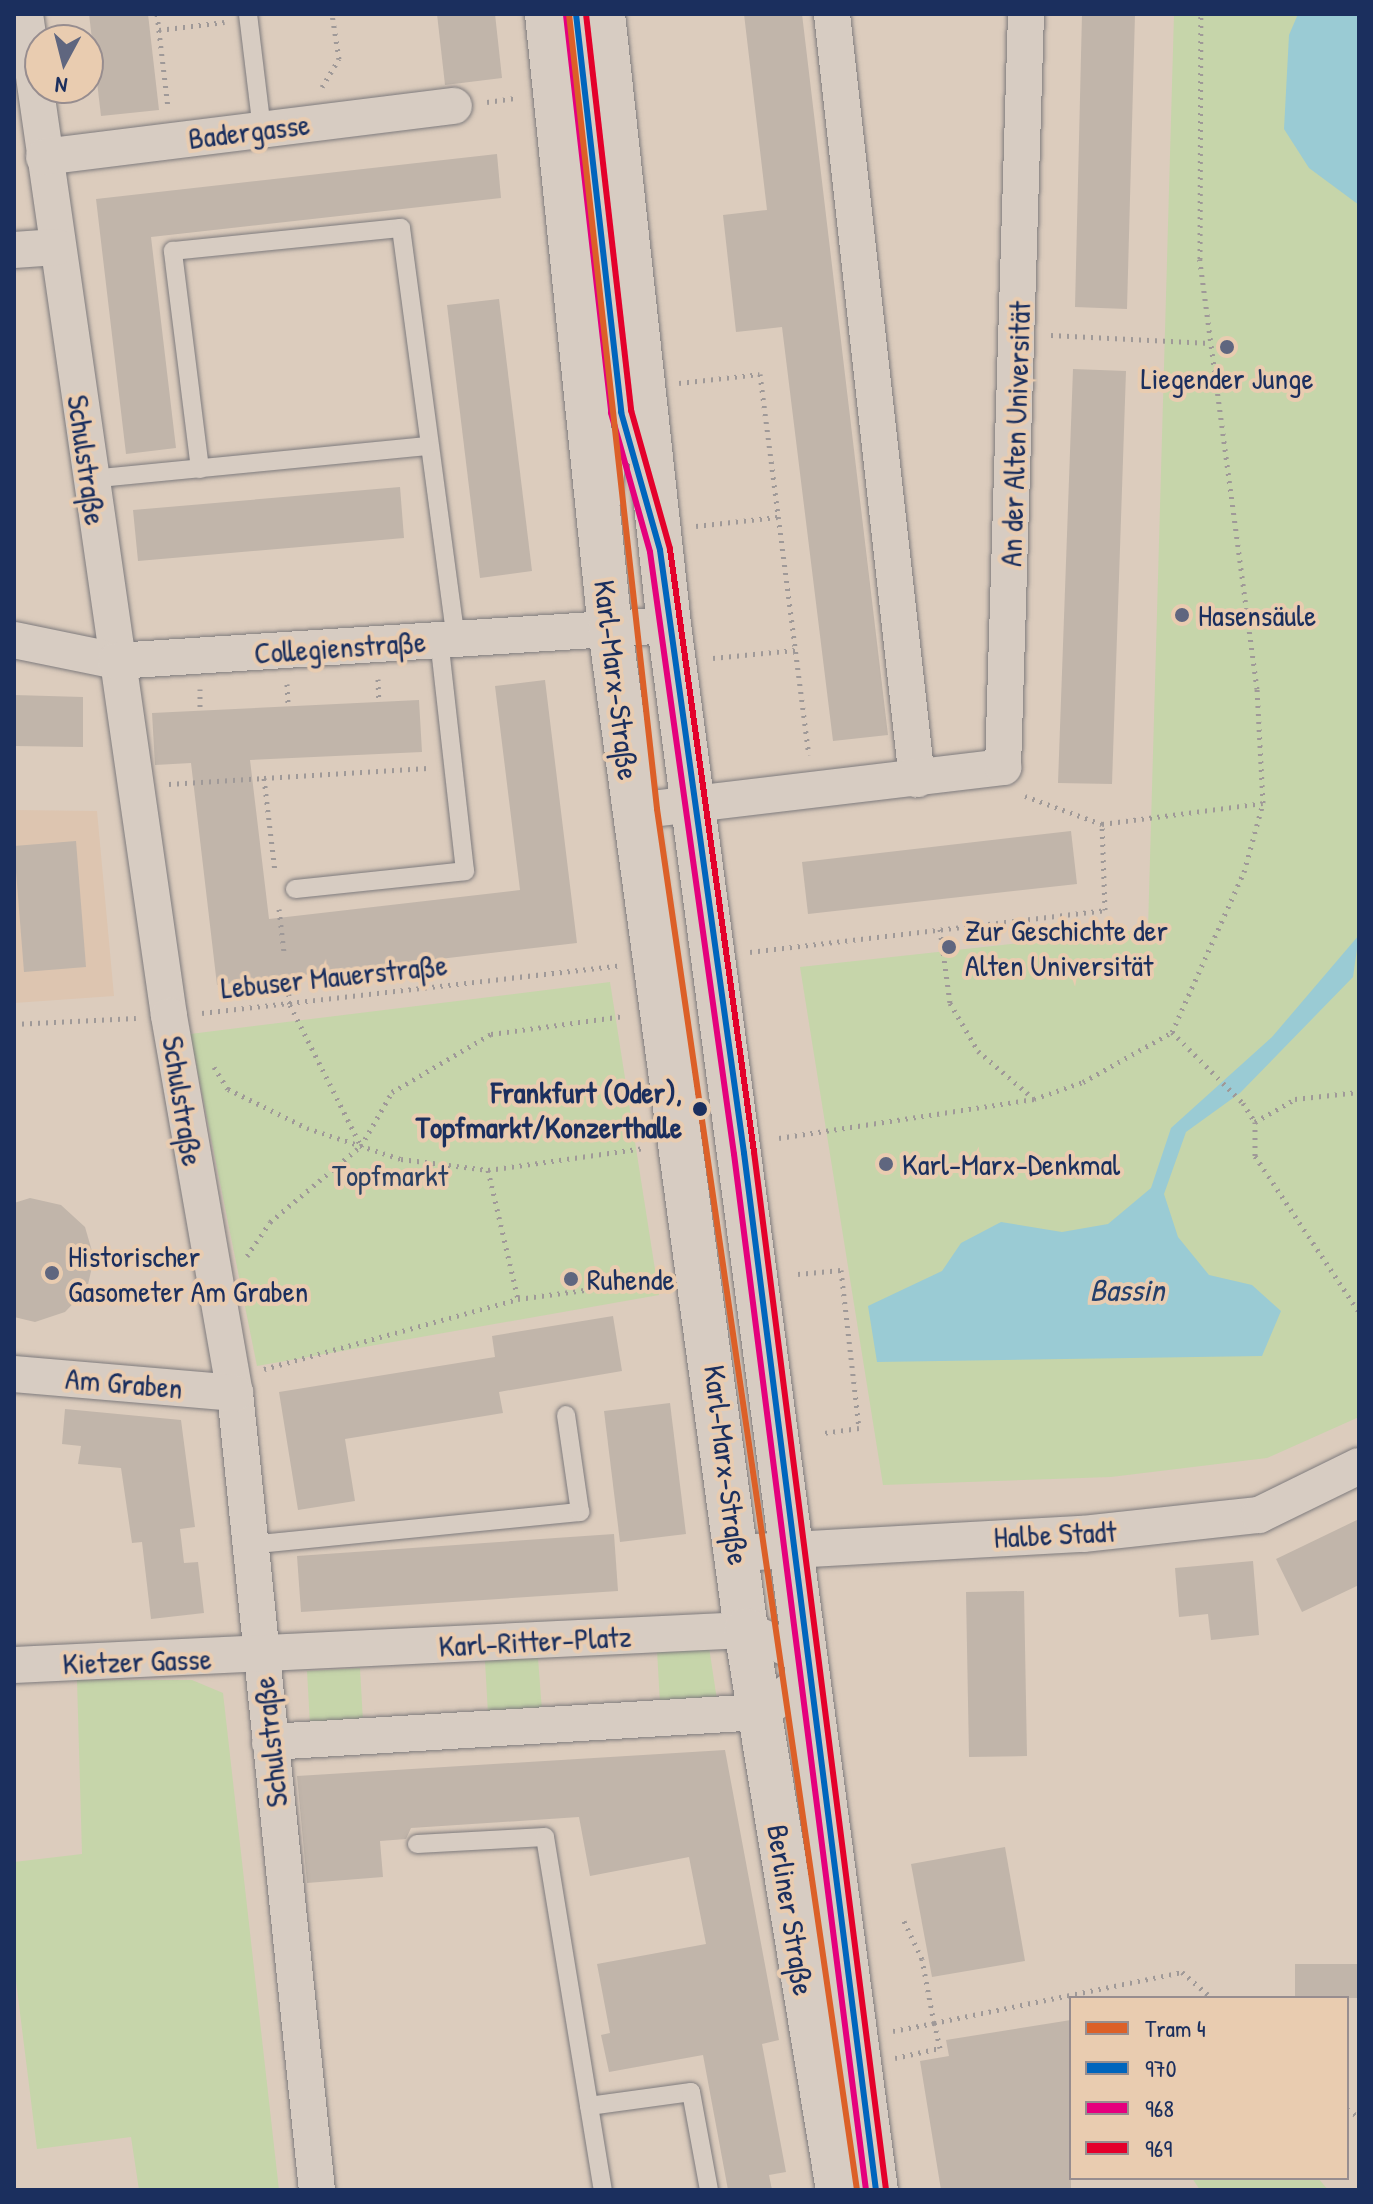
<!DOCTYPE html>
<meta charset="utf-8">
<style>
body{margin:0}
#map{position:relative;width:1373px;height:2204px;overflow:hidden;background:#dcccbd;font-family:"Patrick Hand",sans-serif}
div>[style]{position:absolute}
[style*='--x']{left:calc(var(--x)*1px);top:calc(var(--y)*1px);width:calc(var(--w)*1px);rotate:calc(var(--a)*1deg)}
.built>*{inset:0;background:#ddc5b0}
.green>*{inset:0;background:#c6d5aa}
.water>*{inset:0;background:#9acbd4}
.building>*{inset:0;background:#c1b5aa}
.path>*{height:5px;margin-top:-2.5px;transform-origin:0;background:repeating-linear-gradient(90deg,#9f9998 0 2px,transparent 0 8px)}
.roads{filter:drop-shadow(0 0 2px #7e7b7d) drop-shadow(0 0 2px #7e7b7d)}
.service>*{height:18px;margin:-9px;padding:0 9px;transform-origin:9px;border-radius:9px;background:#d7ccc2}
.minor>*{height:36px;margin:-18px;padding:0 18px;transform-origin:18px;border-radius:18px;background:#d7ccc2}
.tertiary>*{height:44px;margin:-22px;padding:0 22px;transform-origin:22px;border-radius:22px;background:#d7ccc2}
.bus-1>*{height:6px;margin:-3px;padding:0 3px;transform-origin:3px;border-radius:3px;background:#0065bd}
.bus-2>*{height:6px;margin:-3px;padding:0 3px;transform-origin:3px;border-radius:3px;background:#e5007d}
.bus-3>*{height:6px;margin:-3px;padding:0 3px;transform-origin:3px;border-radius:3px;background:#e4002b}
.tram-1>*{height:6px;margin:-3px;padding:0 3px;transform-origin:3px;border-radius:3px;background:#dc6028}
.dots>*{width:22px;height:22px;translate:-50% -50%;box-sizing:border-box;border:4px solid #e9ccb0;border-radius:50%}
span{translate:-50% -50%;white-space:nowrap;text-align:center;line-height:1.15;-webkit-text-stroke:8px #e9ccb0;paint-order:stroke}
.street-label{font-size:30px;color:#1b2f5e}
.poi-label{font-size:30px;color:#1b2f5e}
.left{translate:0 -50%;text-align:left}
.stop-label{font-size:30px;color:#1b2f5e;font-weight:700}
.right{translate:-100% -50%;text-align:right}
.park-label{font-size:30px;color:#2a4064}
.water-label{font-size:32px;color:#253f6b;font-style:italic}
.frame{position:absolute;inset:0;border:16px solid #1b2f5e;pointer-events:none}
.legend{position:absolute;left:1069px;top:1996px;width:280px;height:184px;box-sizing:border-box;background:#e9ccb0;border:2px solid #978d8f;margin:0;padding:10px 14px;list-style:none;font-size:24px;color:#1b2f5e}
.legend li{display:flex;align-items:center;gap:16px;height:40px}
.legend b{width:40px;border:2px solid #978d8f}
.north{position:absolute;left:24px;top:24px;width:80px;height:80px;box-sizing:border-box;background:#e9ccb0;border:2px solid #978d8f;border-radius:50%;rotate:187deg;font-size:22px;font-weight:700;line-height:32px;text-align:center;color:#1b2f5e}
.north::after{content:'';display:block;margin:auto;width:28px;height:36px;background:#5f667f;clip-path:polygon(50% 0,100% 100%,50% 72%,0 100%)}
</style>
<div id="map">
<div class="built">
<div style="clip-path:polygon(14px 810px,97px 811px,114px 996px,14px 1003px)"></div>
</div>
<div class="green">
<div style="clip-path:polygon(1174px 14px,1359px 14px,1359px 1417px,1267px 1458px,1111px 1477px,883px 1485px,800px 967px,1148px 929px)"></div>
<div style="clip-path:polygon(610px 982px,659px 1295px,257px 1366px,190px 1034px)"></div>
<div style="clip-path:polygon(709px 1647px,717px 1700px,660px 1704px,657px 1650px)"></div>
<div style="clip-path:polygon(538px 1658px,542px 1711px,488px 1714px,485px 1661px)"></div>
<div style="clip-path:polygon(360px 1668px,363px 1722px,310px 1725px,307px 1671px)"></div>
<div style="clip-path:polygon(77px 1680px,192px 1680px,223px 1693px,279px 2190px,139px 2190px,131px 2137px,37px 2149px,14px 1965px,14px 1862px,82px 1854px)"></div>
<div style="clip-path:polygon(1192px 2178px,1318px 2178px,1328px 2190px,1200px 2190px)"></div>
</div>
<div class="water">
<div style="clip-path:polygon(1298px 14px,1359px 14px,1359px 205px,1309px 168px,1284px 129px,1289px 35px)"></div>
<div style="clip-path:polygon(1359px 935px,1353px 977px,1240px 1093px,1186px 1132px,1164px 1194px,1178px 1237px,1209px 1275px,1252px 1285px,1281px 1311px,1262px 1356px,877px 1362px,868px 1306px,942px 1271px,961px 1243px,1001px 1222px,1062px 1232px,1108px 1224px,1151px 1188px,1171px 1128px,1272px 1037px)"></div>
</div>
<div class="building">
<div style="clip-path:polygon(89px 14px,148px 14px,159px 110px,101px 116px)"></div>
<div style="clip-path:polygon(437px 14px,495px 14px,502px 78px,445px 85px)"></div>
<div style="clip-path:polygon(744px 14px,802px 14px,888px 735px,833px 741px,782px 327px,736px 332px,723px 215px,767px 210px)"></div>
<div style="clip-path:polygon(1082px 14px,1135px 14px,1127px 309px,1075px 307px)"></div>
<div style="clip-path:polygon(497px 154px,501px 198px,151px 237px,176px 448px,126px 454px,96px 199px)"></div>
<div style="clip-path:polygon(499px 299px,532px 571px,480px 578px,447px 305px)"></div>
<div style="clip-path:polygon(1073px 369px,1126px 371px,1112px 784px,1058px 783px)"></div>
<div style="clip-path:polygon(400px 487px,404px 538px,138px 561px,133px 510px)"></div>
<div style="clip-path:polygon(545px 680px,577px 943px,217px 985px,191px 763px,155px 765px,152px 713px,419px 700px,422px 752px,250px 760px,269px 919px,520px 890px,495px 686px)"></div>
<div style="clip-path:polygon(14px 695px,83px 697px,83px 747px,14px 746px)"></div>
<div style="clip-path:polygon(1071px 831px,1077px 884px,808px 914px,802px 862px)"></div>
<div style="clip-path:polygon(76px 841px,86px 967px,24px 972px,14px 846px)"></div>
<div style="clip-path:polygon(30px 1198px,61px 1205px,85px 1227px,94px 1258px,87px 1289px,65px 1312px,35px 1322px,14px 1317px,14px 1203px)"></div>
<div style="clip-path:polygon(613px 1316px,622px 1371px,499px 1392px,503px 1413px,345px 1439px,355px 1501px,298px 1510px,279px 1392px,495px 1357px,492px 1336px)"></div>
<div style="clip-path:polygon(670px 1403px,686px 1534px,620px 1542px,604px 1411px)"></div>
<div style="clip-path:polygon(65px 1409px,181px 1420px,195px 1527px,180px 1529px,184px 1563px,198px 1562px,204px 1613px,151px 1619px,142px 1542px,132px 1543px,121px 1468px,78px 1464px,81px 1446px,62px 1444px)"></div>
<div style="clip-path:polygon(1359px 1519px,1359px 1585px,1302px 1612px,1276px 1559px)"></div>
<div style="clip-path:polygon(614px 1534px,618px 1591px,301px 1612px,297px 1556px)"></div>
<div style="clip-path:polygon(1253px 1561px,1259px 1635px,1211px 1640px,1208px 1614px,1179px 1617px,1175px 1568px)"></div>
<div style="clip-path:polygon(1024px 1591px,1027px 1756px,969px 1757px,966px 1592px)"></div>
<div style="clip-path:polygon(725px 1750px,779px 2040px,762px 2044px,786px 2172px,769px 2175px,772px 2190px,728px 2190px,703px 2055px,609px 2072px,601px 2035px,610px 2033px,597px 1964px,706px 1944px,689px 1857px,590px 1876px,579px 1817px,411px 1828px,406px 1839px,380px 1841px,383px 1877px,307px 1883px,297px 1776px)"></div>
<div style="clip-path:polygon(1005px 1847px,1025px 1961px,932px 1977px,911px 1864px)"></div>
<div style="clip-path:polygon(1295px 1964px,1359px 1964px,1359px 1998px,1295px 1998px)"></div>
<div style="clip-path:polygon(1071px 2020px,1071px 2190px,941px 2190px,920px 2061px,949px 2056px,946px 2040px)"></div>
</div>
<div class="path">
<div style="--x:157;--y:14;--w:95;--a:83.3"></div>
<div style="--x:159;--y:30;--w:66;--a:-6.9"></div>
<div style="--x:322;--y:87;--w:33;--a:-59"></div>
<div style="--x:339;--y:59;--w:46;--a:-98.8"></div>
<div style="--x:487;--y:102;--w:30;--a:-8"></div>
<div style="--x:1051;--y:335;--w:159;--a:2.9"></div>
<div style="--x:679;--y:383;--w:81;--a:-6.3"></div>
<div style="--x:760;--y:374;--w:384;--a:82.7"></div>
<div style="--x:696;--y:526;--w:82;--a:-6.3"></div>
<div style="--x:713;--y:658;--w:83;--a:-5.5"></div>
<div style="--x:378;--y:679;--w:23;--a:88"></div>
<div style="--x:287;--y:684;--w:22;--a:87"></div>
<div style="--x:200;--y:689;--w:22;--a:90"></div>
<div style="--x:264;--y:778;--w:164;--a:-3.5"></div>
<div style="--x:169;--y:784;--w:95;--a:-3.6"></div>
<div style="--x:264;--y:778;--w:94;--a:83.3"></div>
<div style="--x:1025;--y:796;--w:82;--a:20"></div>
<div style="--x:279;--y:909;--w:43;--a:83.4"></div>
<div style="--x:940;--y:929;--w:75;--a:82.3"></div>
<div style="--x:950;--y:1003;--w:56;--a:59.7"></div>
<div style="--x:978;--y:1051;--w:72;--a:40.5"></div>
<div style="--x:750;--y:952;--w:357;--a:-6.7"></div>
<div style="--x:1105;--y:910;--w:86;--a:-92"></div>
<div style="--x:1102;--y:824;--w:162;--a:-7.4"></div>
<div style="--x:287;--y:978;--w:27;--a:84"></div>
<div style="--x:290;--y:1005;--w:158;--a:63.3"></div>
<div style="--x:202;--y:1013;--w:418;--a:-6.5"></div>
<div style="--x:14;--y:1024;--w:122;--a:-2.8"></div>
<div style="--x:1172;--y:1032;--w:100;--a:45"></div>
<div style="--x:1243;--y:1103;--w:22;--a:58"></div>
<div style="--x:1255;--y:1122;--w:34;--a:90"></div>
<div style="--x:1255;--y:1156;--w:187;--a:56.3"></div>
<div style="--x:214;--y:1067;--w:26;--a:58"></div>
<div style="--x:228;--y:1089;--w:88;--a:26.3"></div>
<div style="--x:307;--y:1128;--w:99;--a:18.3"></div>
<div style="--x:401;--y:1159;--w:88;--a:7.2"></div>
<div style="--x:488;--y:1170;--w:158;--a:-8"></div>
<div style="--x:1255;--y:1122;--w:46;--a:-29.9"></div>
<div style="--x:1295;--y:1099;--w:64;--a:-6.2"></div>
<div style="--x:779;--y:1138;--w:258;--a:-8.7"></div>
<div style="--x:1034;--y:1099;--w:52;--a:-19.1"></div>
<div style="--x:1083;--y:1082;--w:102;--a:-29.3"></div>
<div style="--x:1172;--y:1032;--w:175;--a:-65.8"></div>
<div style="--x:1244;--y:872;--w:72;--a:-74.6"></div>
<div style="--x:1263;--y:803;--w:114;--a:-93"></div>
<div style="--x:1257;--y:689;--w:434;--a:-97.6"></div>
<div style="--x:1200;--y:259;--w:245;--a:-89.8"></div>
<div style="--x:488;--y:1170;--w:132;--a:76.9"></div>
<div style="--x:247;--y:1256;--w:41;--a:-55.9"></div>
<div style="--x:270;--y:1222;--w:119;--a:-39.9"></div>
<div style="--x:361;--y:1146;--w:62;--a:-60.1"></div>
<div style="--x:392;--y:1092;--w:115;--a:-30.4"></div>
<div style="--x:491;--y:1034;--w:134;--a:-7.7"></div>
<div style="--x:798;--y:1274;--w:43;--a:-5.3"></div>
<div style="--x:841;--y:1270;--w:159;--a:83.5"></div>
<div style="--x:859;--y:1428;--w:35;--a:172"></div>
<div style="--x:264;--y:1369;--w:263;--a:-15.4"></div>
<div style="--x:518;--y:1299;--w:142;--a:-7.7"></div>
<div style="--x:893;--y:2031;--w:42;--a:-11"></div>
<div style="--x:934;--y:2023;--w:65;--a:-100.6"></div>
<div style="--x:922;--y:1959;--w:44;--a:-115.4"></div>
<div style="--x:895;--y:2058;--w:46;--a:-12.5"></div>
<div style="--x:940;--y:2048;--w:26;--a:-103"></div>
<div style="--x:934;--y:2023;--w:253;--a:-11.6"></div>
<div style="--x:1182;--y:1972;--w:40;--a:41"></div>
<div style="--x:1347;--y:2109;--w:14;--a:34"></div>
</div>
<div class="roads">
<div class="service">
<div style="--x:248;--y:14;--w:116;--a:83.1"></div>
<div style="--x:576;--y:14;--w:401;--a:83.5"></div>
<div style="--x:621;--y:412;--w:44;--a:75.7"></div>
<div style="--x:200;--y:469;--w:220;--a:-97.1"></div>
<div style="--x:173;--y:251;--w:229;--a:-5.8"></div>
<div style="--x:401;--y:228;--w:415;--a:82.4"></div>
<div style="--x:90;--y:479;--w:340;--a:-5.6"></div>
<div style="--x:612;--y:501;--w:70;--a:-83.5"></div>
<div style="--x:295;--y:889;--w:171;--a:-6"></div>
<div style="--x:465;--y:871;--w:232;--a:-96.4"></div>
<div style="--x:249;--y:1545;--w:333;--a:-5.7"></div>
<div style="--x:580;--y:1512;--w:98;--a:-98.2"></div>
<div style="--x:417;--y:1844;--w:128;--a:-3.1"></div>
<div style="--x:545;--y:1837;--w:358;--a:80.7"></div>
<div style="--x:589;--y:2106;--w:103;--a:-7.8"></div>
<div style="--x:691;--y:2092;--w:100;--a:79.6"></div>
</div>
<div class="minor">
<div style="--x:25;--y:14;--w:1012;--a:81.82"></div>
<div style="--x:169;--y:1016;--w:383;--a:80.1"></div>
<div style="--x:235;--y:1393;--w:801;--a:84.13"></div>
<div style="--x:832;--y:14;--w:770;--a:83.66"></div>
<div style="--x:44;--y:157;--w:413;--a:-7.1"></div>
<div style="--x:14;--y:250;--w:43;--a:-4"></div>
<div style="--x:14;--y:640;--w:104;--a:11.6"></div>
<div style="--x:116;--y:661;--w:554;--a:-3.72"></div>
<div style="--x:635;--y:811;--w:371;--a:-6.8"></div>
<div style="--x:1003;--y:767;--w:753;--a:-88.25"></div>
<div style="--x:14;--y:1374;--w:222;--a:4.9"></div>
<div style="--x:738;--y:1553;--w:346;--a:-3.2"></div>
<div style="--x:1083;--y:1534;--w:177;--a:-6.2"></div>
<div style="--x:1259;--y:1515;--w:111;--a:-26.1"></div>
<div style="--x:14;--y:1665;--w:733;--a:-2.74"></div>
<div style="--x:746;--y:1630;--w:64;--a:23.8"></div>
<div style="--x:270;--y:1742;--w:492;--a:-3.5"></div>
<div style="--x:761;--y:1712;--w:58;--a:-35.9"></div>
</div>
<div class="tertiary">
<div style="--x:547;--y:14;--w:618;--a:84.15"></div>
<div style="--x:610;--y:629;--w:1010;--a:82.26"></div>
<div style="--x:746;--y:1630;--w:568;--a:80.67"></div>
<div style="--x:603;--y:14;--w:615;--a:83.83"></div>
<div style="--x:669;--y:625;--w:1579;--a:82.47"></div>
</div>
</div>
<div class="bus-1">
<div style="--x:576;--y:14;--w:401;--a:83.5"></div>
<div style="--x:621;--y:412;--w:143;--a:74.2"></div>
<div style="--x:660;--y:550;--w:609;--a:82.07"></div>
<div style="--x:744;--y:1153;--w:1045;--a:82.75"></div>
</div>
<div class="bus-2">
<div style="--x:566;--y:15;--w:401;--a:83.5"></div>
<div style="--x:611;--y:413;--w:144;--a:74.3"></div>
<div style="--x:650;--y:552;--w:608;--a:82.06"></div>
<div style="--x:734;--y:1154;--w:1044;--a:82.74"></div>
</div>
<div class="bus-3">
<div style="--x:586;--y:14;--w:399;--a:83.5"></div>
<div style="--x:631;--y:410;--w:144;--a:74.3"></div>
<div style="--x:670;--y:549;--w:609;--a:82.07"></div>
<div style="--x:754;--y:1152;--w:1045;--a:82.75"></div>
</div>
<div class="tram-1">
<div style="--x:569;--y:14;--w:800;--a:83.68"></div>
<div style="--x:657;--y:809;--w:1395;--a:81.76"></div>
</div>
<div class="dots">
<div style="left:1227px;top:347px;background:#5f667f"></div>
<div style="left:1182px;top:615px;background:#5f667f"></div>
<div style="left:949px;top:947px;background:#5f667f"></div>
<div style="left:700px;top:1109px;background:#1b2f5e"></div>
<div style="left:886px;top:1164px;background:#5f667f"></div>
<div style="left:52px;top:1273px;background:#5f667f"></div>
<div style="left:571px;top:1279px;background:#5f667f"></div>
</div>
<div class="street-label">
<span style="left:249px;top:131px;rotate:-7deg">Badergasse</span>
<span style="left:1015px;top:434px;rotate:-88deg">An der Alten Universität</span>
<span style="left:87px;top:460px;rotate:82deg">Schulstraße</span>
<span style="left:340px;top:647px;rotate:-4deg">Collegienstraße</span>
<span style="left:617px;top:680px;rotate:83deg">Karl-Marx-Straße</span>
<span style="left:334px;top:976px;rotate:-6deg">Lebuser Mauerstraße</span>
<span style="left:183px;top:1101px;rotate:81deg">Schulstraße</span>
<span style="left:124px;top:1383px;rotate:5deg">Am Graben</span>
<span style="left:727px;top:1465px;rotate:83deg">Karl-Marx-Straße</span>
<span style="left:1055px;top:1534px;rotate:-3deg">Halbe Stadt</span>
<span style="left:535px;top:1641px;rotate:-3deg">Karl-Ritter-Platz</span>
<span style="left:137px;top:1661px;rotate:-2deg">Kietzer Gasse</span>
<span style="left:270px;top:1742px;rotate:-96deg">Schulstraße</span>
<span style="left:791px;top:1910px;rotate:81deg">Berliner Straße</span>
</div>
<div class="poi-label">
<span style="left:1227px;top:378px">Liegender Junge</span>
<span class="left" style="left:1198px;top:615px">Hasensäule</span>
<span class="left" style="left:965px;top:947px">Zur Geschichte der<br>Alten Universität</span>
<span class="left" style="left:902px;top:1164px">Karl-Marx-Denkmal</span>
<span class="left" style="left:68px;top:1273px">Historischer<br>Gasometer Am Graben</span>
<span class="left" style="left:587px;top:1279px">Ruhende</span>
</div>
<div class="stop-label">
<span class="right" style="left:682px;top:1109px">Frankfurt (Oder),<br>Topfmarkt/Konzerthalle</span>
</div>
<div class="park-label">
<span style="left:390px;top:1175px">Topfmarkt</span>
</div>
<div class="water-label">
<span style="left:1127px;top:1290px">Bassin</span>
</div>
<div class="frame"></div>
<ul class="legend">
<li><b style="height:10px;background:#dc6028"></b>Tram 4</li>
<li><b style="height:10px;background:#0065bd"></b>970</li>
<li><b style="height:10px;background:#e5007d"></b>968</li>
<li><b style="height:10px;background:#e4002b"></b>969</li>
</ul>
<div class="north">N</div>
</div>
